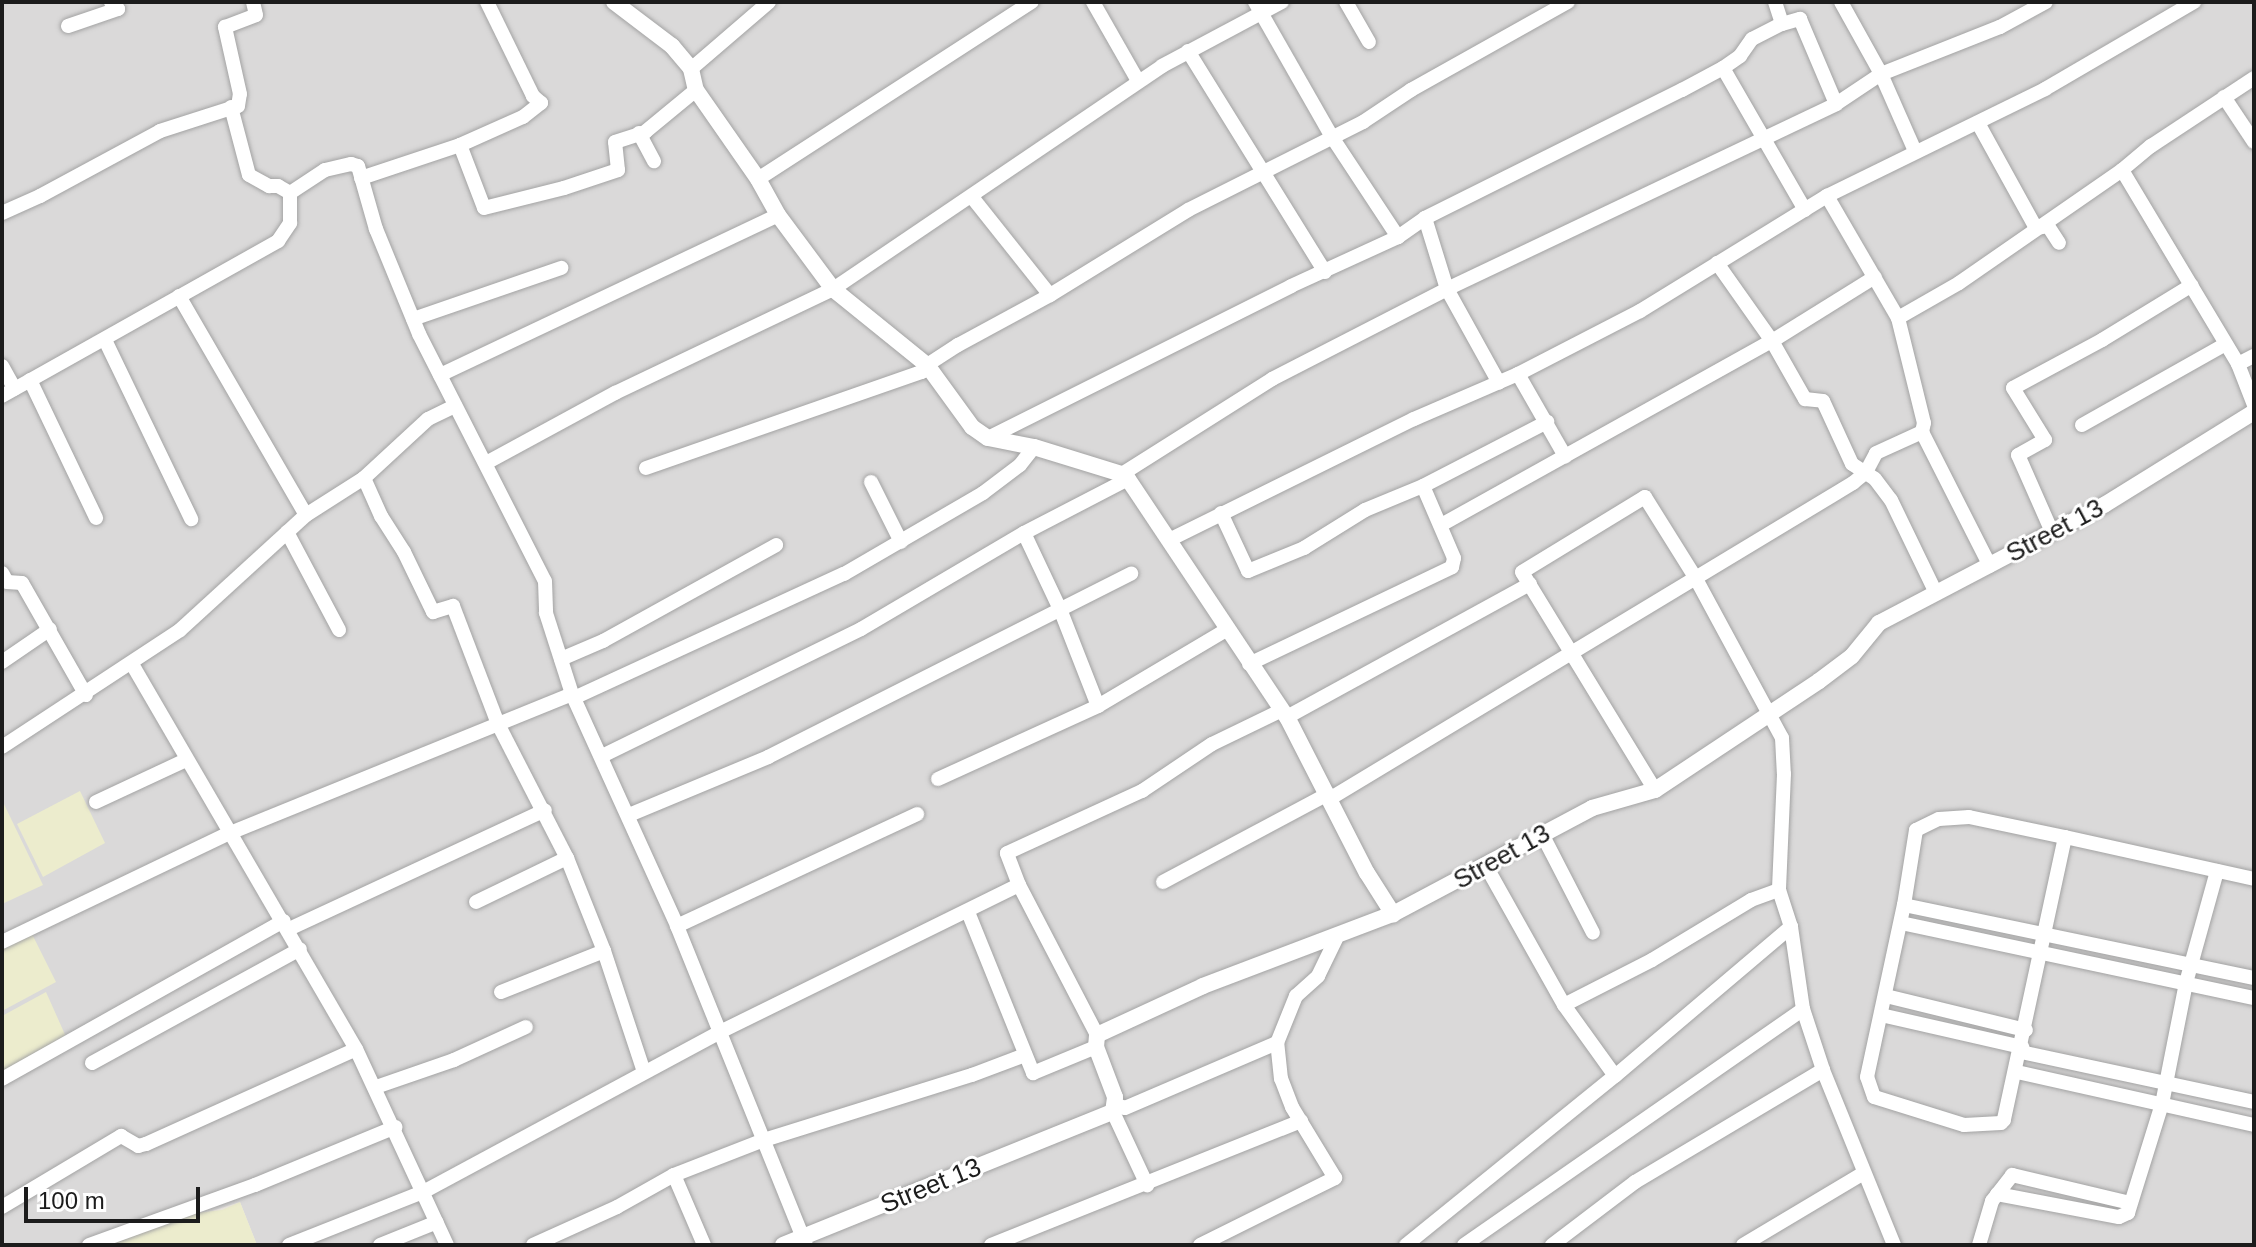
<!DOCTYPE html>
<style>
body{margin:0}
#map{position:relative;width:2256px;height:1247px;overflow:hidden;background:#eee9e2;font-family:Arial,sans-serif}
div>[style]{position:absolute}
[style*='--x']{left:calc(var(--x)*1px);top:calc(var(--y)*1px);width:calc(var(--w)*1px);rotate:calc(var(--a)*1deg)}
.residential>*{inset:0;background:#dad9d9}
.farmland>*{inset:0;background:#ececcd}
.roads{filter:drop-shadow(0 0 2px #a3a3a3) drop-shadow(0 0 2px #a3a3a3)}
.minor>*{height:14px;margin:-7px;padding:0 7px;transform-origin:7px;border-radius:7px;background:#fff}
.tertiary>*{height:16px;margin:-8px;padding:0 8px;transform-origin:8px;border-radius:8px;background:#fff}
span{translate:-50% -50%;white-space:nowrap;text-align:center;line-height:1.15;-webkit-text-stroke:6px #fff;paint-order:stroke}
.street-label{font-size:26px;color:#1c1c1c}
.frame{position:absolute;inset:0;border:4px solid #1c1c1c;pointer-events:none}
.scale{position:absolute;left:24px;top:1187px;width:176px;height:36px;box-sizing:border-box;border:4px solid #1c1c1c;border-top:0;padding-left:10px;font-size:24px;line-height:28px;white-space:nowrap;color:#1c1c1c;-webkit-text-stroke:6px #fff;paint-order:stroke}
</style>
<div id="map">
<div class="residential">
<div style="clip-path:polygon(2px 2px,2254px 2px,2254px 1245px,257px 1245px,240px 1202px,105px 1245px,2px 1245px)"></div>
</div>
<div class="farmland">
<div style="clip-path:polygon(80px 791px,105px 843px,43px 877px,17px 824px)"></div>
<div style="clip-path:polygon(2px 800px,43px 885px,2px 904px)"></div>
<div style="clip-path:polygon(32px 934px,56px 982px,2px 1011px,2px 948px)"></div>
<div style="clip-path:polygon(46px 992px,67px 1039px,2px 1076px,2px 1016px)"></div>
<div style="clip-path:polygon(240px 1202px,257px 1245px,105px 1245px,195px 1213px,222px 1210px)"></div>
</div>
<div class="roads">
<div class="minor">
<div style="--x:1093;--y:2;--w:91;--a:60.3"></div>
<div style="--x:1255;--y:2;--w:155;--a:60.3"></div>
<div style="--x:1332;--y:137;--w:120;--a:56.6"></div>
<div style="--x:1346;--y:2;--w:46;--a:60.1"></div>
<div style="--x:1775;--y:2;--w:23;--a:72"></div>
<div style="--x:1841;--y:2;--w:82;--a:60.9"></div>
<div style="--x:1881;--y:74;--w:84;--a:66.2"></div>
<div style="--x:68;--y:26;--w:53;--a:-18.8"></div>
<div style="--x:118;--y:9;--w:10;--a:-135"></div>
<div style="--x:1188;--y:51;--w:260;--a:58.2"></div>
<div style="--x:1723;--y:68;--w:164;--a:60"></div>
<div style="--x:691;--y:69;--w:103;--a:-40.7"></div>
<div style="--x:2224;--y:97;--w:54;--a:56.3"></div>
<div style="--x:231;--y:107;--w:70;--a:75.2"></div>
<div style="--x:249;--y:175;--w:23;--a:29"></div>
<div style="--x:269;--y:186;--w:9;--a:0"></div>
<div style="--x:278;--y:186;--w:14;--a:30"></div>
<div style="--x:290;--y:193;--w:42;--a:-33.3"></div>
<div style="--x:325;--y:170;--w:27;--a:-13"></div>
<div style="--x:351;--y:164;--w:7;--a:16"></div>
<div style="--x:358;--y:166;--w:66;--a:74.1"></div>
<div style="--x:376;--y:229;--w:113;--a:67.7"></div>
<div style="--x:419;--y:334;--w:277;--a:63"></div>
<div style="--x:545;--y:581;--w:32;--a:88"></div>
<div style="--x:546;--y:613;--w:85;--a:72.2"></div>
<div style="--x:572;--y:694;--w:255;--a:65.6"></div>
<div style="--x:677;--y:926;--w:344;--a:68"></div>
<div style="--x:1978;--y:123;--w:120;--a:61.1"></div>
<div style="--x:2036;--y:228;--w:12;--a:-9"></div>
<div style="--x:2048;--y:226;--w:20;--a:57"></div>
<div style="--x:639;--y:133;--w:32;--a:62"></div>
<div style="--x:460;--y:145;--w:67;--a:69.1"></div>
<div style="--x:484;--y:208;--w:82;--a:-14"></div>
<div style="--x:564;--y:188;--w:57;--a:-18.4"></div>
<div style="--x:618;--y:170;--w:28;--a:-96"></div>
<div style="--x:615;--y:142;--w:32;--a:-18"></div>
<div style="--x:645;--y:132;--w:66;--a:-39.5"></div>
<div style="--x:2122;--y:170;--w:226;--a:59.1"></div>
<div style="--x:2238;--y:364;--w:44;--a:68.7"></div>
<div style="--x:361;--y:178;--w:104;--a:-18.4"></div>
<div style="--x:460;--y:145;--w:69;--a:-24"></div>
<div style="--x:523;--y:117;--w:23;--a:-38"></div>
<div style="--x:541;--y:103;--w:11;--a:-139"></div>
<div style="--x:533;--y:96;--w:105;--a:-116.1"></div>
<div style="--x:758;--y:179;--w:326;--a:-32.9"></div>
<div style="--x:1827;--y:196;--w:141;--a:59.8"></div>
<div style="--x:1898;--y:318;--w:108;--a:76.1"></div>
<div style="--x:1924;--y:423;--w:9;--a:103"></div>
<div style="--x:1922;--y:432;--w:150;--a:63.1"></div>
<div style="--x:972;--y:197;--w:125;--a:51.5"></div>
<div style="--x:2;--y:213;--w:42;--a:-24.1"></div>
<div style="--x:40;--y:196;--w:136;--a:-28.4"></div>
<div style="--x:160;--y:131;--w:82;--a:-17.8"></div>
<div style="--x:238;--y:106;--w:12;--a:-81"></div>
<div style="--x:240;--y:94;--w:69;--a:-102.6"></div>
<div style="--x:225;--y:27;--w:33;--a:-21"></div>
<div style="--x:256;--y:15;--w:13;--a:-103"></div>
<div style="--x:1425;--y:218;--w:74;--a:72.8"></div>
<div style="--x:1447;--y:289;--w:107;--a:61"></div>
<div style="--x:1717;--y:263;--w:95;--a:54.8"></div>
<div style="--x:1772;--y:341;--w:67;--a:60.4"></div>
<div style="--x:1805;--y:399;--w:18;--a:6"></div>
<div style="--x:1823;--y:401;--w:69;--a:65.3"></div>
<div style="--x:1852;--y:464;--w:27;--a:33"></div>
<div style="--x:1875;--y:479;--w:26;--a:53"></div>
<div style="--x:1891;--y:500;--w:103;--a:64.2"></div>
<div style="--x:179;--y:296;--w:253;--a:59.9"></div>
<div style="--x:1898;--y:318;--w:70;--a:-29.8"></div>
<div style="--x:1959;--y:283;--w:198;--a:-34.7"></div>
<div style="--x:2122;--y:170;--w:38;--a:-40"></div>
<div style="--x:2151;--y:146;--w:123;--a:-33.4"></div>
<div style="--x:413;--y:319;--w:157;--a:-19"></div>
<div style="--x:105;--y:340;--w:199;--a:64.3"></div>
<div style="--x:2238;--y:364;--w:18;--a:-27"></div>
<div style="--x:2;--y:366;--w:26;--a:61"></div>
<div style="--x:1518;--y:374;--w:95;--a:60.2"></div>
<div style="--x:440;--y:375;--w:374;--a:-25.3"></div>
<div style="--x:30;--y:380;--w:153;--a:64.4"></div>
<div style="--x:2;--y:396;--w:317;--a:-29.3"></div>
<div style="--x:278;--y:241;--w:22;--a:-56"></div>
<div style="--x:290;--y:223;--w:30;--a:-90"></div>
<div style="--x:2082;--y:425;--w:163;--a:-29.4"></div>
<div style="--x:988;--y:438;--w:339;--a:-26.6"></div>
<div style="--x:1291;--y:286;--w:118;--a:-24.6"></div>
<div style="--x:1398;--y:237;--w:33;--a:-35"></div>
<div style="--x:1425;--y:218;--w:287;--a:-26.5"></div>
<div style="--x:1682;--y:90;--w:47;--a:-28.2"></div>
<div style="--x:1723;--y:68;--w:21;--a:-35"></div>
<div style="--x:1740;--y:56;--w:21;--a:-55"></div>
<div style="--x:1752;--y:39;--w:34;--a:-27"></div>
<div style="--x:1782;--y:24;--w:19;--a:-16"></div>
<div style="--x:1800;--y:19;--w:92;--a:67"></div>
<div style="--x:486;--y:463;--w:147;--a:-28.5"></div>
<div style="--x:615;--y:393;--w:242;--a:-25.5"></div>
<div style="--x:833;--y:289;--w:397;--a:-34.1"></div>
<div style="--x:1162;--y:66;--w:136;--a:-28.1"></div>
<div style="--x:646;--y:468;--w:292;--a:-19.2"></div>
<div style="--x:922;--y:372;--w:9;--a:-54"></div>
<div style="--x:927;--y:365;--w:37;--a:-33"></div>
<div style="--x:958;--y:345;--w:105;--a:-28.5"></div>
<div style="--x:1050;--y:295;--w:162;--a:-31.6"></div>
<div style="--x:1188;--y:210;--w:196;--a:-26.7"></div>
<div style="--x:1363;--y:122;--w:58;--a:-33.7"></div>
<div style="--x:1411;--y:90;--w:180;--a:-29.3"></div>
<div style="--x:1122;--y:474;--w:178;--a:-32.3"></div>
<div style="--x:1272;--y:379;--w:197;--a:-27.2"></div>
<div style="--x:1447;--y:289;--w:431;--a:-25.4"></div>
<div style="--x:1836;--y:104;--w:54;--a:-33.7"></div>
<div style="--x:1881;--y:74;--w:128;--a:-21.6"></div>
<div style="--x:2000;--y:27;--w:52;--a:-28.5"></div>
<div style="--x:364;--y:478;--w:42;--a:65.9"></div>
<div style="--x:381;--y:516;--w:43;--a:57.4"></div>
<div style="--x:404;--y:552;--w:67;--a:64.2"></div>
<div style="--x:433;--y:612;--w:21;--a:-17"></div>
<div style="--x:453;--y:606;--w:126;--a:69.1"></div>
<div style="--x:498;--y:724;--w:151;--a:62.8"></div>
<div style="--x:567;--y:858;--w:100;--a:68.3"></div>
<div style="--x:604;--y:951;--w:127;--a:71.7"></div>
<div style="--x:871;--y:482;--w:67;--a:63.4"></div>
<div style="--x:1221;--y:513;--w:64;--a:65"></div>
<div style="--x:1248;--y:571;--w:61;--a:-22.3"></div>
<div style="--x:1304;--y:548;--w:72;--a:-31.9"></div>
<div style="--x:1365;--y:510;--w:63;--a:-22.5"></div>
<div style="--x:1423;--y:486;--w:140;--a:-27.3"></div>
<div style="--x:1441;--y:525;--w:379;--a:-29.1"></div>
<div style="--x:1772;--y:341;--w:121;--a:-31.9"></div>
<div style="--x:287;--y:532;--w:111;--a:62"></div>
<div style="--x:2052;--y:532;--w:84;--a:-113.8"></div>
<div style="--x:2018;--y:455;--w:31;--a:-29"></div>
<div style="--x:2045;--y:440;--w:61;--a:-121.6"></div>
<div style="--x:2013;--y:388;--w:101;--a:-28.3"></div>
<div style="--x:2102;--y:340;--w:105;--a:-31.4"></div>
<div style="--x:1024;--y:533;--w:84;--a:64.7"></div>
<div style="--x:1060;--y:609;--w:104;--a:68.6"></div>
<div style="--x:1169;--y:540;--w:273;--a:-26.3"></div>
<div style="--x:1414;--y:419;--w:113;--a:-23.4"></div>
<div style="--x:1518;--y:374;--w:137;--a:-27.3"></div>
<div style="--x:1640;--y:311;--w:220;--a:-31.6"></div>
<div style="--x:1827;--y:196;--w:243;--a:-26.1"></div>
<div style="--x:2045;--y:89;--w:173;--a:-30.3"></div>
<div style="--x:2;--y:573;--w:10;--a:61"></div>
<div style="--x:7;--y:582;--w:15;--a:4"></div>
<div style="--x:22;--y:583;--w:129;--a:60.3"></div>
<div style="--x:561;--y:659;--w:46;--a:-23.2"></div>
<div style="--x:603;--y:641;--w:198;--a:-29"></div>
<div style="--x:2;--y:662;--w:58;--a:-34.5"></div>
<div style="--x:132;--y:664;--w:445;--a:59.8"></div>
<div style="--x:356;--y:1049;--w:216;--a:65.1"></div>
<div style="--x:1249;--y:664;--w:225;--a:-25.5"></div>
<div style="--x:1452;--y:567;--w:9;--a:-77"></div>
<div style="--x:1454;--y:558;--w:78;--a:-113.3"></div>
<div style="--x:576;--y:697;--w:295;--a:-24.7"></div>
<div style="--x:844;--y:574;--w:161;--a:-30.2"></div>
<div style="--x:983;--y:493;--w:46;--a:-37.1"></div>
<div style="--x:1020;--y:465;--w:23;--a:-52"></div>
<div style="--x:1287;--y:717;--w:277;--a:-28.7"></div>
<div style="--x:2;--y:747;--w:213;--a:-33.3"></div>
<div style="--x:180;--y:630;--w:171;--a:-42.4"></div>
<div style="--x:306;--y:515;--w:69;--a:-32.5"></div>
<div style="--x:364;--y:478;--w:87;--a:-42.7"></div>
<div style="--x:428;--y:419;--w:30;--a:-26"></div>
<div style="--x:602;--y:756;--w:288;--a:-26.1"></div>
<div style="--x:861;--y:629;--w:189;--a:-30.5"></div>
<div style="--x:1024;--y:533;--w:117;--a:-27.4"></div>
<div style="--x:938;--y:779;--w:176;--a:-24.5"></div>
<div style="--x:1098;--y:706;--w:149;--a:-30.7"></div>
<div style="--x:1655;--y:790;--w:255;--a:-121.4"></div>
<div style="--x:1522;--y:572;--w:144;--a:-31.4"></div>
<div style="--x:1645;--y:497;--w:94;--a:58"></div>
<div style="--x:1695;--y:577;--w:183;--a:61.6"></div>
<div style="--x:1782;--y:738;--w:36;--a:87"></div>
<div style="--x:1784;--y:774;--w:116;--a:92.5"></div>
<div style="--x:1779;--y:890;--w:39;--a:72"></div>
<div style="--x:1791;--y:927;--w:83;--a:81.7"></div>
<div style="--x:1803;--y:1009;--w:64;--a:71.8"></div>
<div style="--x:1823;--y:1070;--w:189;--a:67.9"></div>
<div style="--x:1331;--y:798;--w:610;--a:-31.11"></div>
<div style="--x:1853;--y:483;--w:17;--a:-40"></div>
<div style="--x:1866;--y:472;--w:21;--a:-62"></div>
<div style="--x:1876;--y:453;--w:51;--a:-24.5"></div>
<div style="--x:96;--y:802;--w:99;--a:-25"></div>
<div style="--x:629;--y:815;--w:151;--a:-22.6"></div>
<div style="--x:768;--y:757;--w:407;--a:-26.8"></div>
<div style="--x:1542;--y:834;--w:111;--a:62.7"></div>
<div style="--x:2065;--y:837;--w:289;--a:102.2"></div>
<div style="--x:2004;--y:1120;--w:4;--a:135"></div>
<div style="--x:2001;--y:1123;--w:37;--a:177"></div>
<div style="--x:1964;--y:1125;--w:94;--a:-162.7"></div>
<div style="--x:1874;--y:1097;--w:21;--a:-109"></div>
<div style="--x:1867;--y:1077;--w:176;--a:-77.9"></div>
<div style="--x:1904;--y:905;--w:76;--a:-80.9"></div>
<div style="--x:1916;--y:830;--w:25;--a:-26"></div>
<div style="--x:1939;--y:819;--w:30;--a:-4"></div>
<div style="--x:1969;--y:817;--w:98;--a:11.8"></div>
<div style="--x:2065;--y:837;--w:194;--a:12.5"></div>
<div style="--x:1486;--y:866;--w:159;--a:60.7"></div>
<div style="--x:1564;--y:1005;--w:87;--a:54.3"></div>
<div style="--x:1163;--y:882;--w:187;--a:-28.1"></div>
<div style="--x:1019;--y:885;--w:34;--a:-111"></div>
<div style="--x:1007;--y:853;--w:149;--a:-24.7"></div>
<div style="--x:1142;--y:791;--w:84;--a:-33.9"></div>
<div style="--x:1212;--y:744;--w:78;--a:-25.9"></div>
<div style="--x:476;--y:902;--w:101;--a:-25.8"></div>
<div style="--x:1904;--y:905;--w:358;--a:11.8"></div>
<div style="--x:968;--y:912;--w:174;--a:68"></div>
<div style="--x:1033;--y:1073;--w:68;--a:-22.4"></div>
<div style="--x:1901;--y:923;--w:361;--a:12"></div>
<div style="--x:677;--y:926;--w:265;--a:-25"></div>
<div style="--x:289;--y:929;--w:282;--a:-24.9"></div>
<div style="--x:2;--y:942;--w:253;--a:-25.6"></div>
<div style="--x:230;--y:833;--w:369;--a:-22.1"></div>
<div style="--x:501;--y:992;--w:111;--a:-21.7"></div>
<div style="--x:1886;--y:996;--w:144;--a:13.7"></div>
<div style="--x:1564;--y:1005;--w:99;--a:-27.1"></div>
<div style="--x:1652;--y:960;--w:116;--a:-31.2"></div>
<div style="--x:1751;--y:900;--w:30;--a:-20"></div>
<div style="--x:1881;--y:1015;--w:145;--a:12.8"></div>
<div style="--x:2021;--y:1052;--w:238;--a:12.1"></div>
<div style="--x:92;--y:1063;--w:237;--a:-28.7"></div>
<div style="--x:2017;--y:1072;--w:243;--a:12.6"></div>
<div style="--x:2;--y:1079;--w:323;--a:-29.3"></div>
<div style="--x:376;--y:1087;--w:83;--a:-19.1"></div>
<div style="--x:454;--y:1060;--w:79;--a:-24.6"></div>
<div style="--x:1116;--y:1105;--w:9;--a:18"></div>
<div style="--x:1125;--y:1108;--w:165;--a:-23.2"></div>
<div style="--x:1113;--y:1112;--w:81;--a:65"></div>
<div style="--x:674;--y:1175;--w:76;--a:66.8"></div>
<div style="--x:1997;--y:1194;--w:124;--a:10.7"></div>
<div style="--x:2119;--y:1217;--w:10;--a:-24"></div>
<div style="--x:2128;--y:1213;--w:114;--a:-72.7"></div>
<div style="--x:2162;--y:1104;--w:123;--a:-78.8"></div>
<div style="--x:2186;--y:983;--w:116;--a:-74.5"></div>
<div style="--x:2;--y:1207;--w:139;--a:-30.8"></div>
<div style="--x:121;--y:1136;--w:20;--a:30"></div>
<div style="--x:138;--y:1146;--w:8;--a:-14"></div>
<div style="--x:146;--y:1144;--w:230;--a:-24.3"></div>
<div style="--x:89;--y:1245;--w:177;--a:-19.9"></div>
<div style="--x:255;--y:1185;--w:152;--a:-22.4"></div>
<div style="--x:289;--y:1245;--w:144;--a:-21.6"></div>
<div style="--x:423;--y:1192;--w:340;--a:-28.3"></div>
<div style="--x:722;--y:1031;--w:331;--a:-26.2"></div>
<div style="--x:1019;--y:885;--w:169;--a:62.5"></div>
<div style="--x:380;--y:1245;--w:61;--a:-22"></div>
<div style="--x:533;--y:1245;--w:92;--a:-24.3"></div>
<div style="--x:617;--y:1207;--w:65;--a:-29.3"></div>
<div style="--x:674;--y:1175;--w:97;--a:-21.3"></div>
<div style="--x:764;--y:1140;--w:218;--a:-17.4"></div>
<div style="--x:972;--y:1075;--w:57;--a:-20.7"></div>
<div style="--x:991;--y:1245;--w:334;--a:-21.8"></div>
<div style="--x:1200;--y:1245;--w:151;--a:-26.4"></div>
<div style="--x:1335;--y:1178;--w:83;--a:-121.2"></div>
<div style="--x:1292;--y:1107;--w:30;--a:-111"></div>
<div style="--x:1281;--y:1079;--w:36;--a:-96"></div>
<div style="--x:1277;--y:1043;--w:51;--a:-68"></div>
<div style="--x:1296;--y:996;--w:30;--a:-42"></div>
<div style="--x:1318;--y:976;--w:41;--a:-64.1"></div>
<div style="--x:1406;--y:1245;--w:269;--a:-39"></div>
<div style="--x:1615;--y:1076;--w:231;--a:-40.3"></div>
<div style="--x:1464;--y:1245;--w:413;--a:-34.8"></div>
<div style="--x:1552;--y:1245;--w:104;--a:-37.2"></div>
<div style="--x:1635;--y:1182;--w:219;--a:-30.8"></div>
<div style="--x:1743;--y:1245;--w:141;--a:-30.8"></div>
<div style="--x:1979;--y:1245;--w:46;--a:-73.5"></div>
<div style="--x:1992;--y:1201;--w:33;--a:-52"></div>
<div style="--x:2012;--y:1175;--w:121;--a:13.3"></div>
</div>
<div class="tertiary">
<div style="--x:614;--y:2;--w:73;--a:37.2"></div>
<div style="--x:672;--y:46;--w:30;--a:50"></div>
<div style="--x:691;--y:69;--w:22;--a:77"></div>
<div style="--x:696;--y:90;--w:108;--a:55.1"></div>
<div style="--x:758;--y:179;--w:41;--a:60.9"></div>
<div style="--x:778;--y:215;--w:92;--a:53.4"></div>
<div style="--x:833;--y:289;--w:121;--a:39"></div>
<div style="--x:927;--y:365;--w:77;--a:54"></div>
<div style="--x:972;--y:427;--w:19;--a:35"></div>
<div style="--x:988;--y:438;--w:47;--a:11.1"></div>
<div style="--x:1034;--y:447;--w:92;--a:17.1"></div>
<div style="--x:1122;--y:474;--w:8;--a:40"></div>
<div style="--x:1128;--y:479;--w:286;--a:56.3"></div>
<div style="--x:1287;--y:717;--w:175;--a:62.9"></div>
<div style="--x:1367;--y:873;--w:49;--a:57.6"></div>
<div style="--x:783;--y:1245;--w:356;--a:-22"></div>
<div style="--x:1113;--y:1112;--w:15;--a:-82"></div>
<div style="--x:1115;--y:1097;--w:53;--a:-110.8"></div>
<div style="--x:1096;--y:1047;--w:12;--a:-85"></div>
<div style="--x:1097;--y:1035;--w:117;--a:-24.8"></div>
<div style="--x:1203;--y:986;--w:203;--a:-20.8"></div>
<div style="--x:1393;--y:914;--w:225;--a:-28"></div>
<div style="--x:1592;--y:808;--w:66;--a:-15.9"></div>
<div style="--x:1655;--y:790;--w:197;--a:-33.6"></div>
<div style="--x:1819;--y:681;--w:41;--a:-37.1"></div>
<div style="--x:1852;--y:656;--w:43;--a:-50.7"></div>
<div style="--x:1879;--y:623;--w:254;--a:-27.7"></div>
<div style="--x:2104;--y:505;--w:176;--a:-31.8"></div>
</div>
</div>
<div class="street-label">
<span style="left:2055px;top:531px;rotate:-28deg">Street 13</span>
<span style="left:1502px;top:857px;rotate:-29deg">Street 13</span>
<span style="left:931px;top:1186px;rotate:-22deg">Street 13</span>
</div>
<div class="frame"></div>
<div class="scale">100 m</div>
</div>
